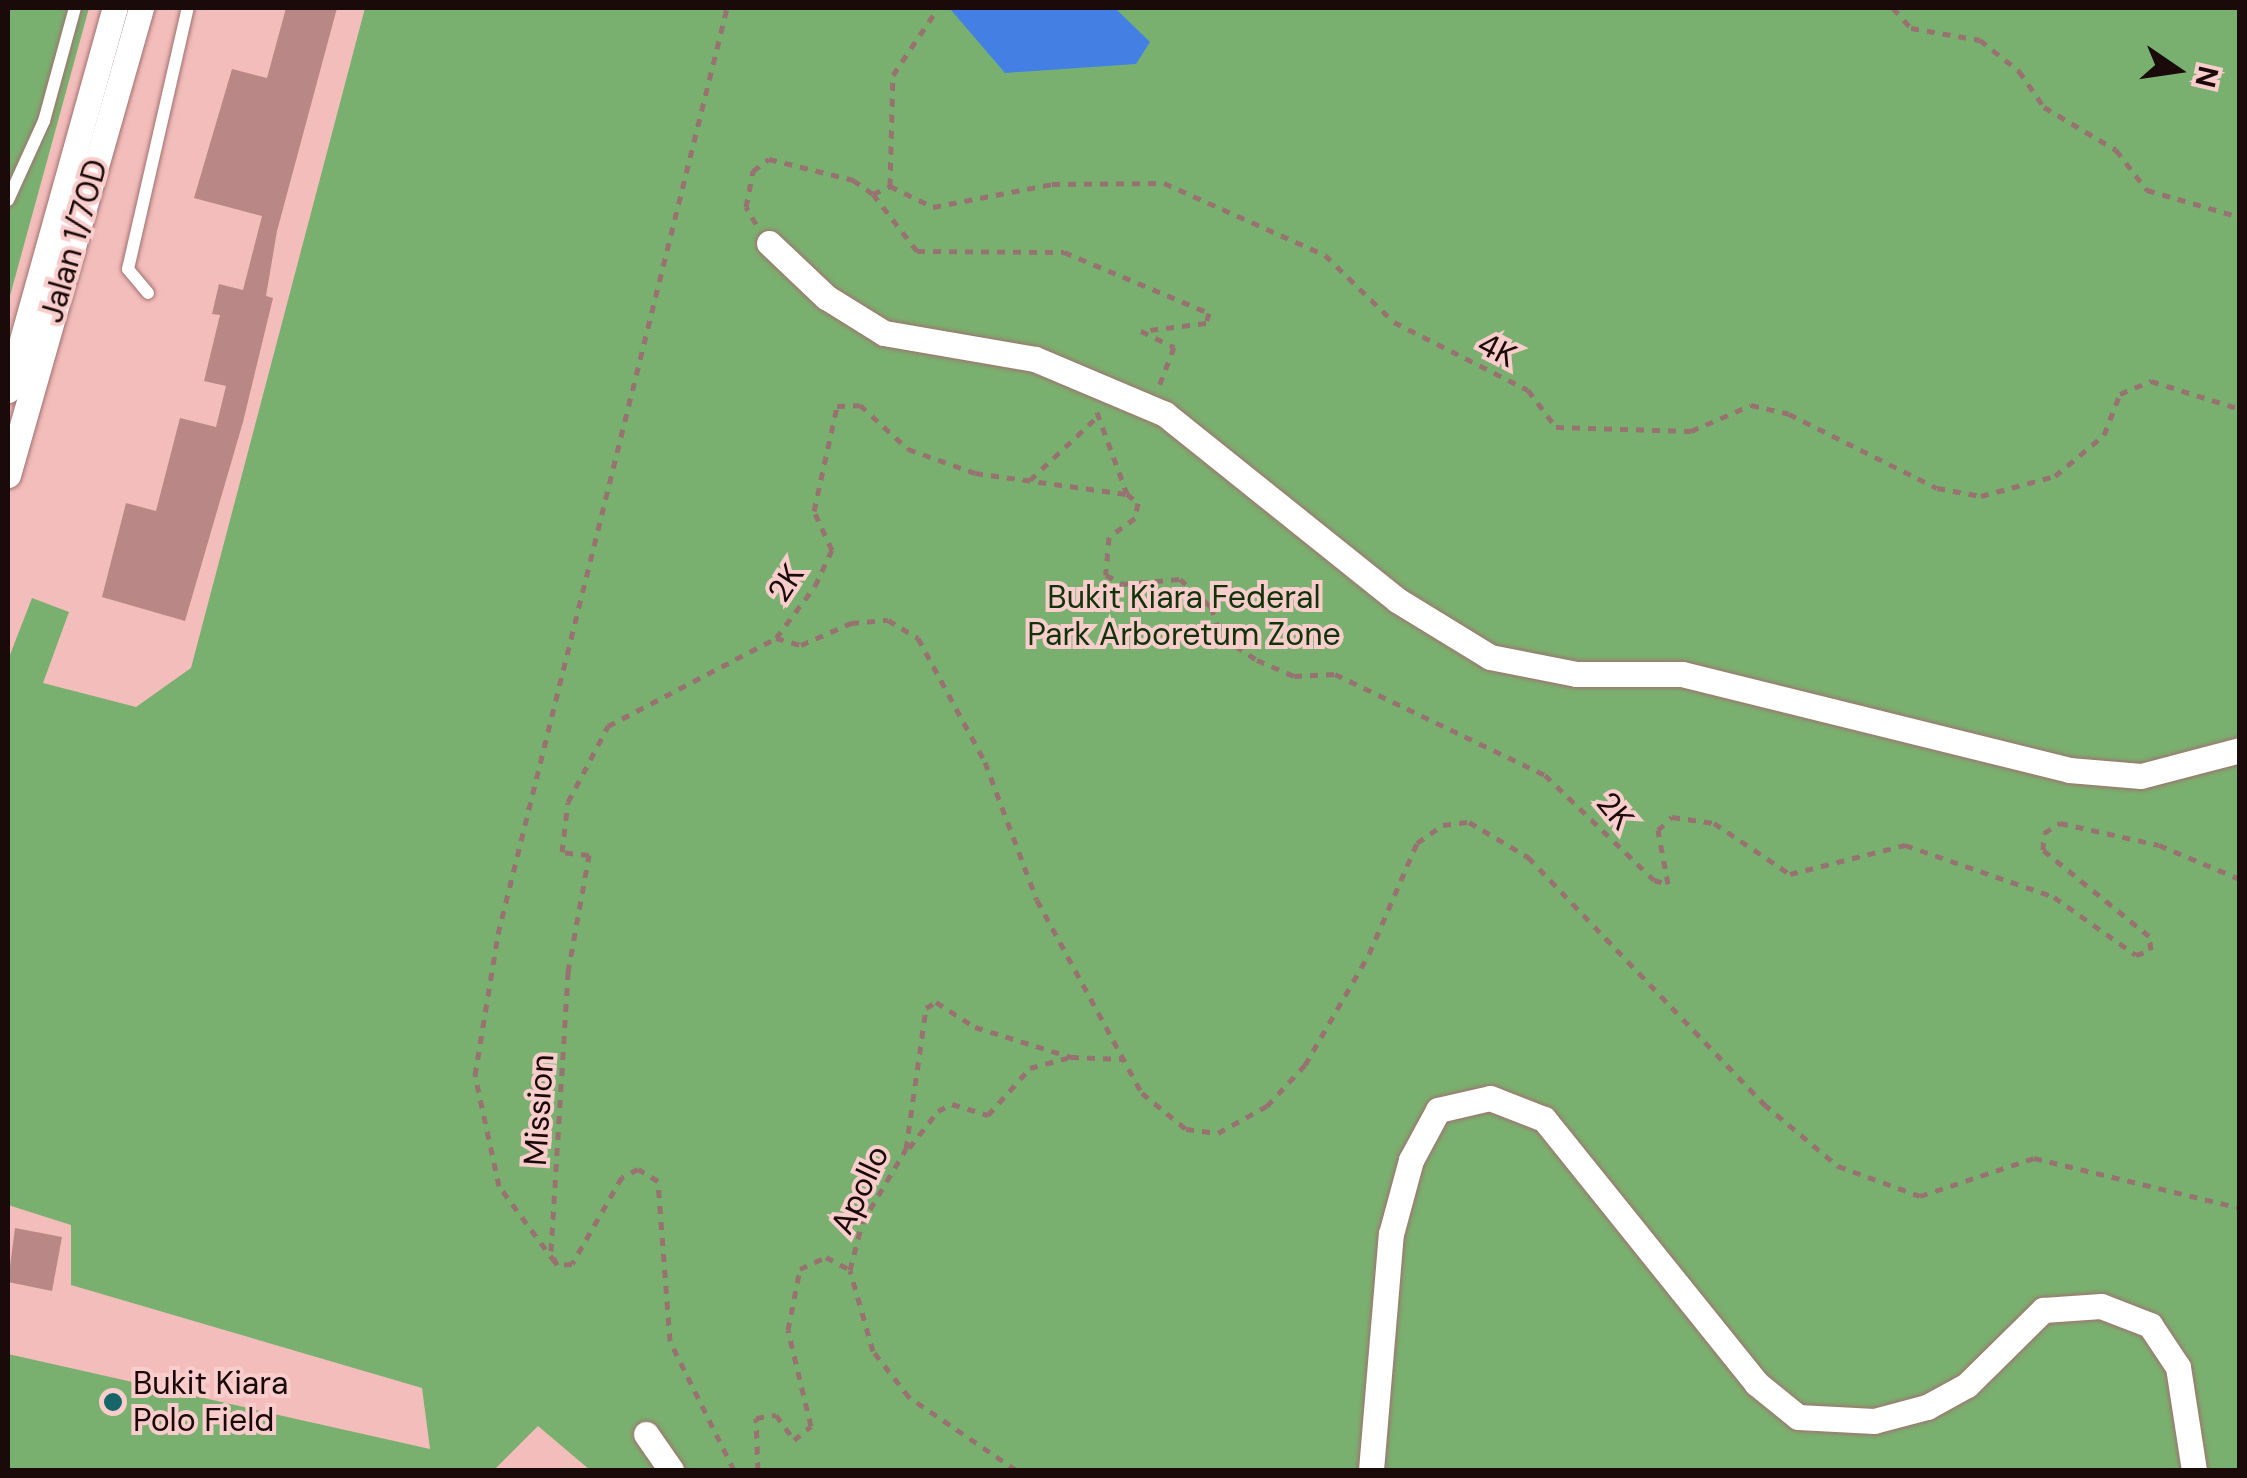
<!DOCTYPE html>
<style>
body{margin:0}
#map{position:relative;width:2247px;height:1478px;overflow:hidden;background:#f2bdbb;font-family:"DM Sans",sans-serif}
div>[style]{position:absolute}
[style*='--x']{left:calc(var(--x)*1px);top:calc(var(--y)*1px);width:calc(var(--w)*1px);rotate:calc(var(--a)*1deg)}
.green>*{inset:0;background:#7ab06f}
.water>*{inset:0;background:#4480e3}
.building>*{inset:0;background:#b98786}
.path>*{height:5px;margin-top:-2.5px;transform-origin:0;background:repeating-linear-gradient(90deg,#977270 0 8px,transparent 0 16px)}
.roads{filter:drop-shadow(0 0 2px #a06f6f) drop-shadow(0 0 2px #a06f6f)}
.lane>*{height:12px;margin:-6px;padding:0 6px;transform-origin:6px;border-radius:6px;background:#fff}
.street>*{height:25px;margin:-12.5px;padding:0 12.5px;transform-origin:12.5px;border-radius:12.5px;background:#fff}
.dots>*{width:28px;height:28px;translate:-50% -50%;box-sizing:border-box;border:5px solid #f8cdcc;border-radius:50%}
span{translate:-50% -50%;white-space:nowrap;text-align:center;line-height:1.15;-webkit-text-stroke:8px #f8cdcc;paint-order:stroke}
.street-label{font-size:32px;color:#1b0a0a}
.park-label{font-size:32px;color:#113309}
.poi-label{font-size:32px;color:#1b0a0a}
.left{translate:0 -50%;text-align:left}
.frame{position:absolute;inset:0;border:10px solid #1b0a0a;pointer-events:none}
.north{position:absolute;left:2127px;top:20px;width:100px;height:100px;-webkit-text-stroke:8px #f8cdcc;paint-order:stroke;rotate:103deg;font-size:28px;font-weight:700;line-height:40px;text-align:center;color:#1b0a0a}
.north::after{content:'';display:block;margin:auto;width:35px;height:45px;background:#1b0a0a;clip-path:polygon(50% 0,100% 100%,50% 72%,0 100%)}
</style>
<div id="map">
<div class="green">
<div style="clip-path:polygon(8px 8px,89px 8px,8px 303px)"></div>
<div style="clip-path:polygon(365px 8px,2239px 8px,2239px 1470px,590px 1470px,538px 1426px,494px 1470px,8px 1470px,8px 1354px,430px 1449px,422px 1388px,71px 1285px,71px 1225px,8px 1205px,8px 660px,32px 598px,69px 612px,43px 683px,136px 707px,191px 668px)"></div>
</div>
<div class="water">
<div style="clip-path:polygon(1115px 8px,1150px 42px,1136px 64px,1005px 73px,951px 10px)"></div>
</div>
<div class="building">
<div style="clip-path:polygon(286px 8px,337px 8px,277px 231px,266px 296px,273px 298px,243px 422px,185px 621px,102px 597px,126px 503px,156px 511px,180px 418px,216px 427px,226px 386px,204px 381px,220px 315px,212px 314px,219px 284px,243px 290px,262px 216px,194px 198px,232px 69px,267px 78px)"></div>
<div style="clip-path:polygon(15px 1228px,62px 1237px,52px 1291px,8px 1282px)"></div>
</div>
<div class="path">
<div style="--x:1893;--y:8;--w:27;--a:48"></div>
<div style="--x:1911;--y:28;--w:70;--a:9.9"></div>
<div style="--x:1980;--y:40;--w:50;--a:38.5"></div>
<div style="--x:2019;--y:71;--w:44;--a:55.2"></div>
<div style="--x:2044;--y:107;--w:84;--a:30.8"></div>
<div style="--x:2116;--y:150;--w:51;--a:52.2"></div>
<div style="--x:2147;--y:190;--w:97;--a:16.2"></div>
<div style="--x:890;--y:186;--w:48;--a:26"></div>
<div style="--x:933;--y:207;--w:121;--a:-10.9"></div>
<div style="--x:1052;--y:184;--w:112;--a:-0.5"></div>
<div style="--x:1164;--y:183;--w:176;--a:24.1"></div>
<div style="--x:1325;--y:255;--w:96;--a:44.2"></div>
<div style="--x:1394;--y:322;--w:150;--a:26.9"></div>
<div style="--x:1528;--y:390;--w:46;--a:52.9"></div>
<div style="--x:1556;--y:427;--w:135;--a:1.7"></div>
<div style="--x:1691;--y:431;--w:65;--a:-23.4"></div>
<div style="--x:1751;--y:405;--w:39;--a:13"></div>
<div style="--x:1789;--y:414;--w:165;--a:26.6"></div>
<div style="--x:1937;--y:488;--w:45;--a:10.3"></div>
<div style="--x:1981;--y:496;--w:77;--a:-15.1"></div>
<div style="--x:2055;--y:476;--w:64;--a:-39.9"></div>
<div style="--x:2104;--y:435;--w:44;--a:-68.7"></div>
<div style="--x:2120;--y:394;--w:34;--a:-23"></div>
<div style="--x:2151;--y:381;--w:93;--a:17.5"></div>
<div style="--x:890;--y:186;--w:111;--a:-88.5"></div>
<div style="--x:893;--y:75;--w:81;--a:-56.1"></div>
<div style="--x:873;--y:194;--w:72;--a:52.3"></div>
<div style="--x:917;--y:251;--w:147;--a:0.4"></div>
<div style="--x:1064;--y:252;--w:157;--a:22.8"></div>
<div style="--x:1209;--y:313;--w:10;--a:107"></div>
<div style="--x:1206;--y:323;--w:65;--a:173"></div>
<div style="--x:1141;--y:331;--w:37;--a:26"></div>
<div style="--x:1174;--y:347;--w:40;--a:111"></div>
<div style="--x:756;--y:224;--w:20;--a:-120"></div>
<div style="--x:746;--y:207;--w:37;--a:-79"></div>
<div style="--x:753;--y:171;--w:20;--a:-37"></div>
<div style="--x:769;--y:159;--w:87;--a:14"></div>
<div style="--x:853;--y:180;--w:24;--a:35"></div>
<div style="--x:873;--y:194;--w:19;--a:-25"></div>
<div style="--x:1097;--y:412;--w:87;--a:69.9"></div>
<div style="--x:1030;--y:480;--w:92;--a:-43.2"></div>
<div style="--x:776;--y:638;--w:26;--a:16"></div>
<div style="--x:801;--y:645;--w:55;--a:-23.7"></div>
<div style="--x:851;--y:623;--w:37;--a:-5"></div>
<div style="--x:888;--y:620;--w:35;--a:31"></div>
<div style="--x:918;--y:638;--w:141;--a:61.6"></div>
<div style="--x:985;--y:762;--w:147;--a:69.4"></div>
<div style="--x:1037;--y:900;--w:220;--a:61.5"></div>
<div style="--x:1142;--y:1093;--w:57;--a:39.3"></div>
<div style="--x:1186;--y:1129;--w:32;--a:7"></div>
<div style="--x:1218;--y:1133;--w:56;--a:-28.9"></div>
<div style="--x:1267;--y:1106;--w:56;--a:-47.2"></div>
<div style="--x:1305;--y:1065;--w:128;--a:-60"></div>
<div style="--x:1369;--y:954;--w:121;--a:-66.6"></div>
<div style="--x:1417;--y:843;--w:32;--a:-35"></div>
<div style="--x:1443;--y:825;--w:26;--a:-7"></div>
<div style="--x:1469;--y:822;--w:69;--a:30.7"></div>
<div style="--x:1528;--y:857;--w:342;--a:46.3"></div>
<div style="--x:1764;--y:1104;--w:97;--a:40"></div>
<div style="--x:1838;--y:1166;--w:87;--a:20.1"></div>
<div style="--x:1920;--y:1196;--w:120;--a:-18.4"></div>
<div style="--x:2034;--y:1158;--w:212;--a:13.6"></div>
<div style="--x:909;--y:1148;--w:47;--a:-51.9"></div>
<div style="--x:938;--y:1111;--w:16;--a:-27"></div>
<div style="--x:952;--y:1104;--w:38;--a:17"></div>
<div style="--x:988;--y:1115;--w:63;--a:-48.2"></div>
<div style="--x:1030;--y:1068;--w:39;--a:-15"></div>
<div style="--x:555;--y:1262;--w:94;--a:-126.4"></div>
<div style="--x:499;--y:1186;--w:114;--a:-102.2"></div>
<div style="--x:475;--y:1075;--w:143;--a:-80.7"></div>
<div style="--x:498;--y:934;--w:954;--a:-76.11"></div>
<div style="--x:734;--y:1470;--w:144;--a:-116.4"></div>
<div style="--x:670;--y:1341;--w:160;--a:-94.3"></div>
<div style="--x:658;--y:1181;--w:23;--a:-149"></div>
<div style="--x:638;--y:1169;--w:18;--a:153"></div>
<div style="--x:622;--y:1177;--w:100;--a:119.9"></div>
<div style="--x:572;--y:1264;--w:15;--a:176"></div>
<div style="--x:557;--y:1265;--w:15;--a:-113"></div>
<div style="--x:551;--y:1251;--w:280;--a:-86.5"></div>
<div style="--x:568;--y:972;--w:119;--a:-79.8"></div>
<div style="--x:589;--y:855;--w:27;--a:-174"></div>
<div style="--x:562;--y:852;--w:50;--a:-83.2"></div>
<div style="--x:568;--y:802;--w:86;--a:-62.2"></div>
<div style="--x:608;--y:726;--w:190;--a:-27.6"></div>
<div style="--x:776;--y:638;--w:65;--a:-53.1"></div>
<div style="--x:815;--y:586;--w:40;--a:-65"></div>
<div style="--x:832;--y:550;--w:43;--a:-114.8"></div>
<div style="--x:814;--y:511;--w:107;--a:-77.6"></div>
<div style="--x:837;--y:406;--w:23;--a:-2"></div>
<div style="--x:860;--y:405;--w:65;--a:42.5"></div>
<div style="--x:908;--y:449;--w:71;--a:19.7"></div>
<div style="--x:975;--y:473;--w:153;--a:7.9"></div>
<div style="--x:1127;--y:494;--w:14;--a:39"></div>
<div style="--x:1138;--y:503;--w:15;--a:101"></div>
<div style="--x:1135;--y:518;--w:32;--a:144"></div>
<div style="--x:1109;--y:537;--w:38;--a:95"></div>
<div style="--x:1106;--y:575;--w:19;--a:28"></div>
<div style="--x:1123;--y:584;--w:57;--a:-5"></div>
<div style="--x:1180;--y:579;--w:42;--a:42.1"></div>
<div style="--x:1211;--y:607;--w:32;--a:70"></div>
<div style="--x:1222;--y:637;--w:42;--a:33.3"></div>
<div style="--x:1257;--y:660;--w:40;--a:23.4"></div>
<div style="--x:1294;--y:676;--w:41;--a:-2.8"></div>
<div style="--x:1335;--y:674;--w:233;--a:25.7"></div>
<div style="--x:1545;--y:775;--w:151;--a:43.9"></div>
<div style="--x:1654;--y:880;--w:15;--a:16"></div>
<div style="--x:1668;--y:884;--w:55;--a:-100.5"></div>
<div style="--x:1658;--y:830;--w:19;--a:-43"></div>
<div style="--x:1672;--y:817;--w:42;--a:8.1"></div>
<div style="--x:1714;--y:823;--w:92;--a:33.9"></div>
<div style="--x:1790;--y:874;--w:119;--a:-14.2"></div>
<div style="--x:1905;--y:845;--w:158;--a:19.2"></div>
<div style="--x:2054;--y:897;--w:100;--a:35.3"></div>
<div style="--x:2136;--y:955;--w:16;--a:-18"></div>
<div style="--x:2151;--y:950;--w:14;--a:-98"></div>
<div style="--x:2149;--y:936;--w:136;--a:-140.9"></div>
<div style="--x:2043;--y:850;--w:17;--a:-87"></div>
<div style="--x:2044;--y:833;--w:19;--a:-32"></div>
<div style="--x:2060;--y:823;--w:101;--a:12.5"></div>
<div style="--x:2159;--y:845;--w:88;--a:22.8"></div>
<div style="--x:758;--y:1470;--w:52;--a:-92.2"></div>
<div style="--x:756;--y:1418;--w:20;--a:-9"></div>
<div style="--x:776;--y:1415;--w:31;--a:54"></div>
<div style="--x:794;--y:1440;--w:22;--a:-39"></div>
<div style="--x:811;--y:1426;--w:99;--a:-103.5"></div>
<div style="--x:788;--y:1330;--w:62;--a:-78.9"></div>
<div style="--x:800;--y:1269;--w:29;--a:-25"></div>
<div style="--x:826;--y:1257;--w:27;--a:28"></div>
<div style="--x:1016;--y:1470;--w:130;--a:-145.7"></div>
<div style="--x:909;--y:1397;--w:58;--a:-128"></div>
<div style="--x:873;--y:1351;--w:84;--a:-105.9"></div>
<div style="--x:850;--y:1270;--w:49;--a:-75.7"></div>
<div style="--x:862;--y:1223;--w:86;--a:-59.3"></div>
<div style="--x:906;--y:1149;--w:142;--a:-81.9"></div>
<div style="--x:926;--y:1008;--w:12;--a:-31"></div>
<div style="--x:936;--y:1002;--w:46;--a:32.7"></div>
<div style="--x:975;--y:1027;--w:101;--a:17.4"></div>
<div style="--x:1071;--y:1057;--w:53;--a:2.2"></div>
</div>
<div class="roads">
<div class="lane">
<div style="--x:8;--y:200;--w:87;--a:-65.5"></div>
<div style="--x:44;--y:121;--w:117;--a:-74.7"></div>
<div style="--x:148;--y:293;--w:31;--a:-130"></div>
<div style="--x:128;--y:269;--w:268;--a:-77.1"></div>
</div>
<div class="street">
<div style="--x:769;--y:243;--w:79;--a:43.5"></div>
<div style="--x:826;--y:297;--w:68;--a:31.8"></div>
<div style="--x:884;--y:333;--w:153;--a:9.8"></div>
<div style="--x:1035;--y:359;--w:141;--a:22.9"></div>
<div style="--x:1165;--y:414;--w:297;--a:38.7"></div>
<div style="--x:1397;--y:600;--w:109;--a:31.5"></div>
<div style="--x:1490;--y:657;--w:88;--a:11.2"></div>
<div style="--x:1576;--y:674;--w:106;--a:0"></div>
<div style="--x:1682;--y:674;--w:399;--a:13.9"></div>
<div style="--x:2069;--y:770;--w:72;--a:4.8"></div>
<div style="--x:2141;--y:776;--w:102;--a:-14.7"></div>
<div style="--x:8;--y:390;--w:397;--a:-74.4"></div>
<div style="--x:8;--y:475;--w:486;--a:-74.1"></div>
<div style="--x:646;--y:1434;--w:44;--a:55.2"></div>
<div style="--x:1371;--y:1470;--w:237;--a:-85.2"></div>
<div style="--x:1391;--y:1234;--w:77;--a:-74.9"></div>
<div style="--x:1411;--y:1160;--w:57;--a:-61.6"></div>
<div style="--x:1438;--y:1110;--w:53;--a:-13"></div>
<div style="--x:1490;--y:1098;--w:58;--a:21.3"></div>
<div style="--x:1544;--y:1119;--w:339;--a:51.2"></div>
<div style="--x:1756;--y:1383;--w:54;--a:39"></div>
<div style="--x:1798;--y:1417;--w:76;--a:3"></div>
<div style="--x:1874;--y:1421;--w:55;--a:-14.8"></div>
<div style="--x:1927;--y:1407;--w:46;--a:-28.8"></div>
<div style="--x:1967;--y:1385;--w:107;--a:-44.6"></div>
<div style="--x:2043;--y:1310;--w:58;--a:-3.9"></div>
<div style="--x:2101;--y:1306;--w:53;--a:21.2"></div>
<div style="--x:2150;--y:1325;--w:50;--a:56.3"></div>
<div style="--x:2178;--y:1367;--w:104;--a:81.2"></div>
</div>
</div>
<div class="dots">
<div style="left:113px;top:1402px;background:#166569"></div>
</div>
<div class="street-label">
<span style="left:74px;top:241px;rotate:-74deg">Jalan 1/70D</span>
<span style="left:1497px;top:350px;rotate:27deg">4K</span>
<span style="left:786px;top:583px;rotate:-57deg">2K</span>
<span style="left:1615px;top:811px;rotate:50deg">2K</span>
<span style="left:539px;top:1110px;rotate:-86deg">Mission</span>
<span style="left:860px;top:1190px;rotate:-65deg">Apollo</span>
</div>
<div class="park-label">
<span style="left:1184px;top:616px">Bukit Kiara Federal<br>Park Arboretum Zone</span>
</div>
<div class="poi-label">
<span class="left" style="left:133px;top:1402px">Bukit Kiara<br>Polo Field</span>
</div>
<div class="frame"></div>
<div class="north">N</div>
</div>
